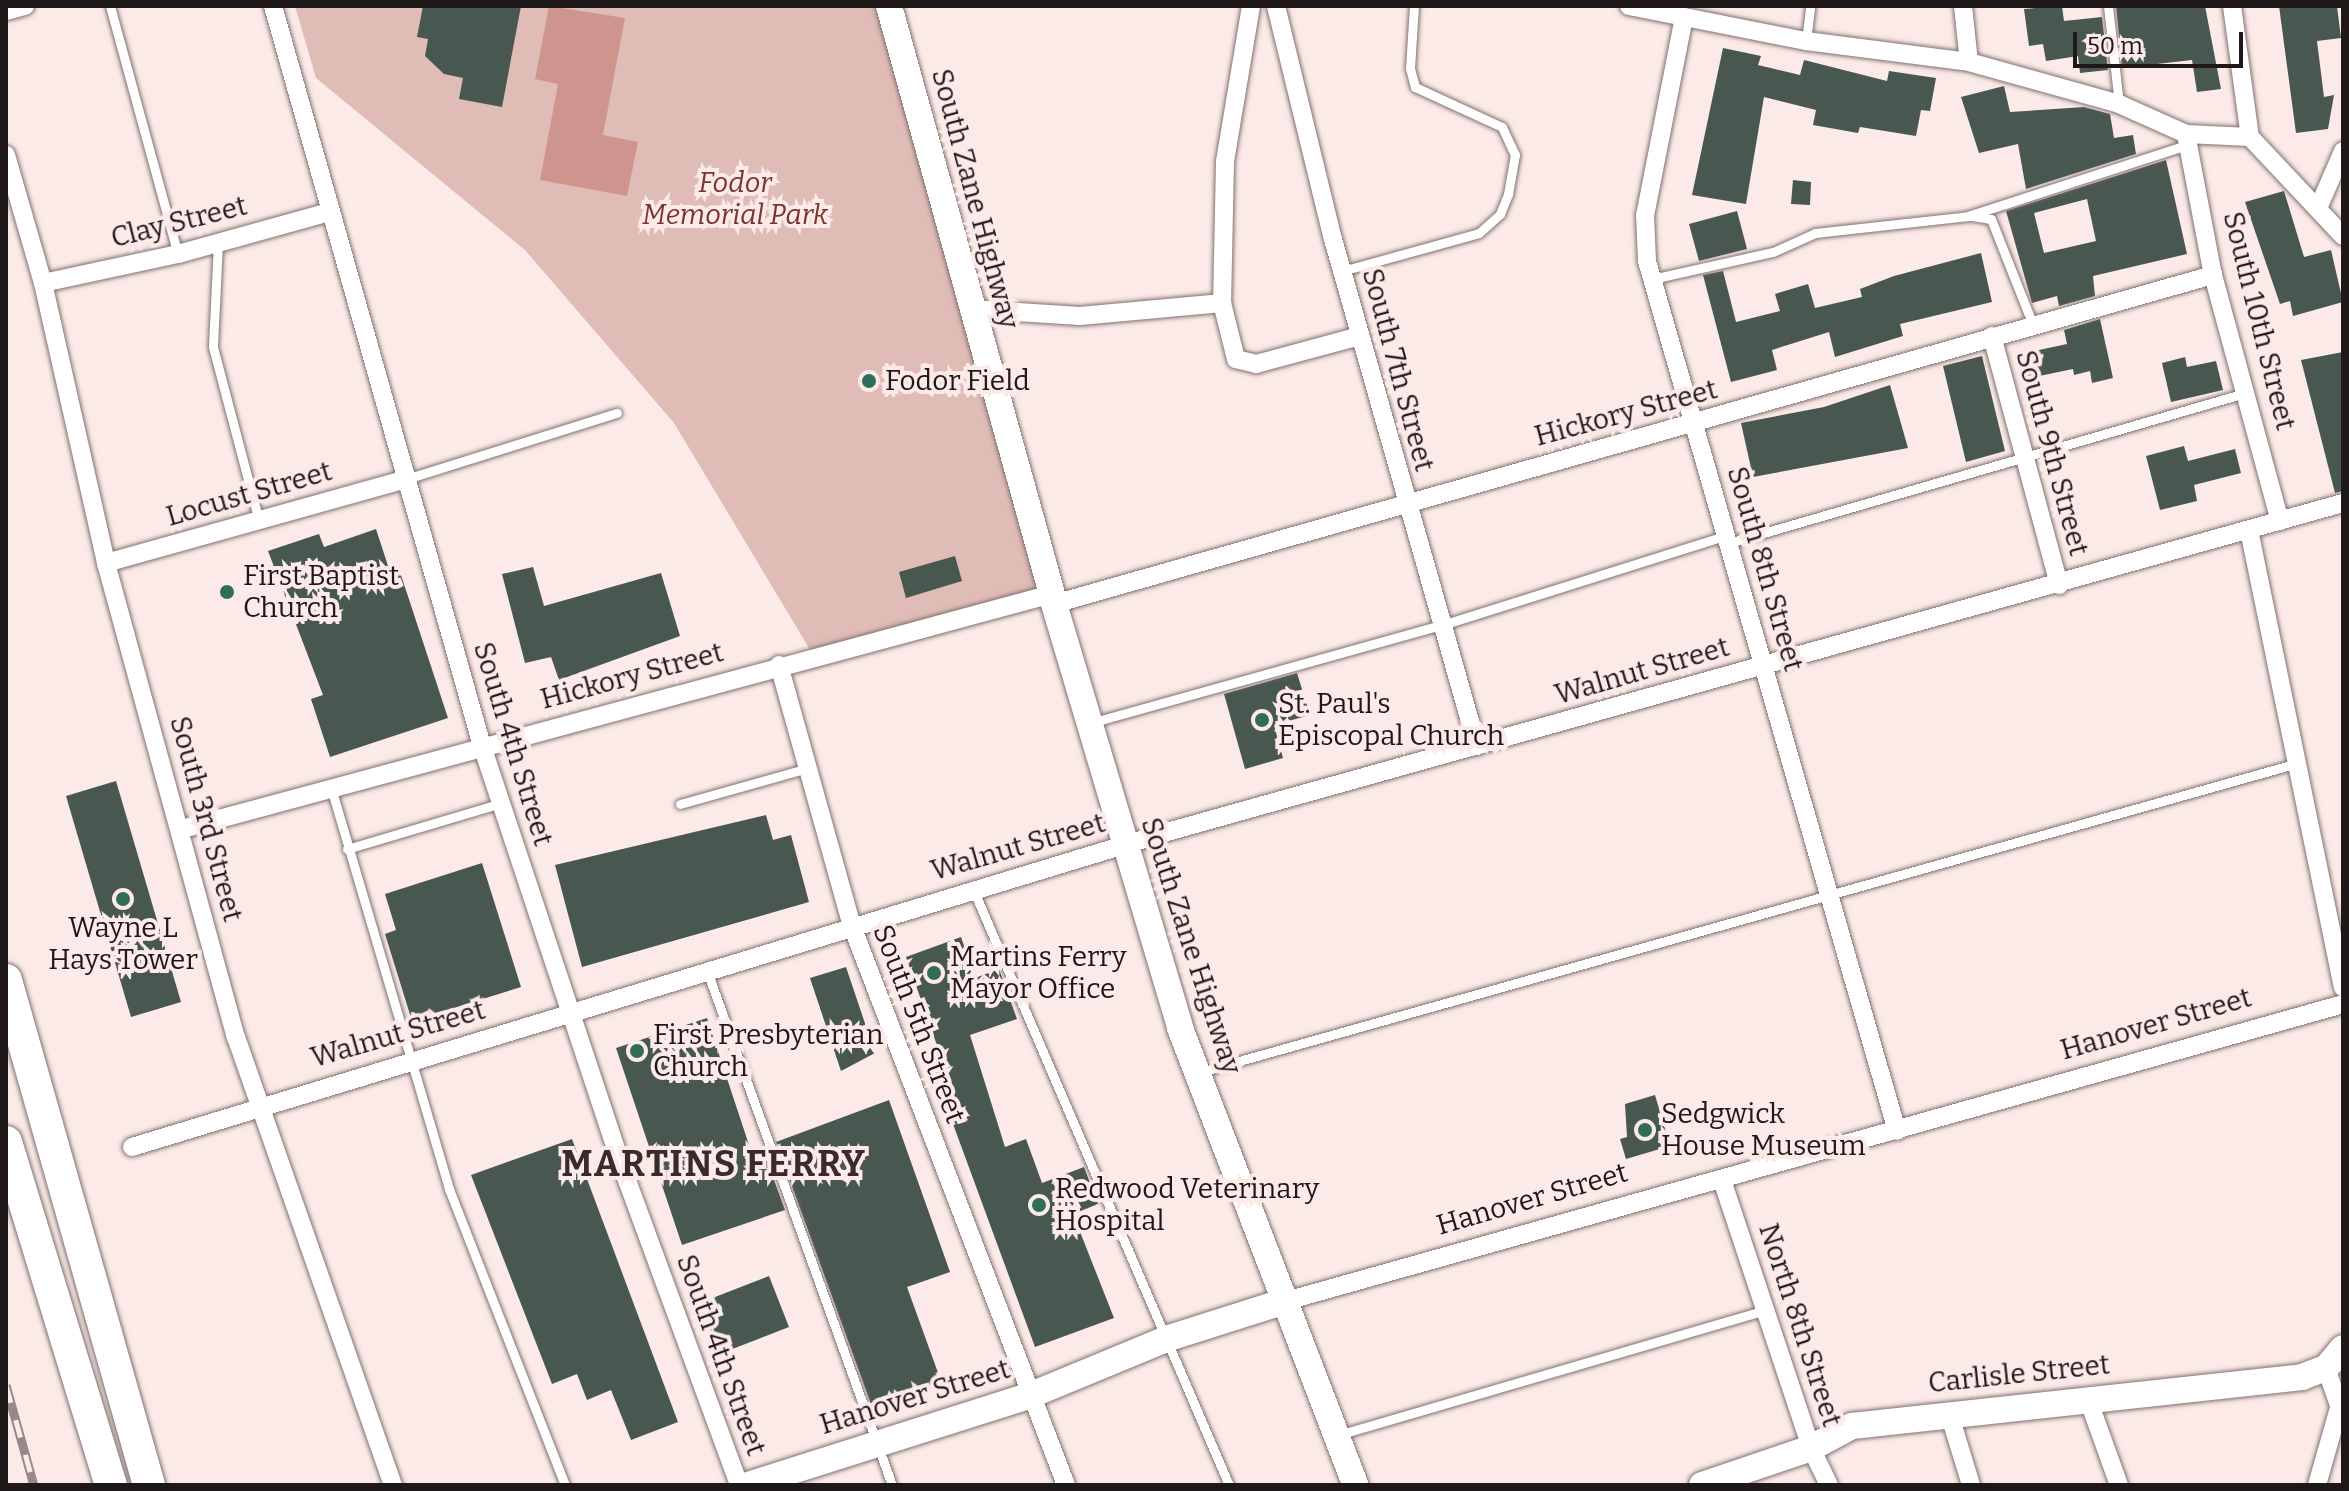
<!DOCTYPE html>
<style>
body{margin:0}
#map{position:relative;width:2349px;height:1491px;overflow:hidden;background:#fbeae7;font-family:Bitter,serif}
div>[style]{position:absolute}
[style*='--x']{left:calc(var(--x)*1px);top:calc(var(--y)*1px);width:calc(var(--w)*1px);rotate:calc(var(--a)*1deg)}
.green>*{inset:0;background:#e0bcb6}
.water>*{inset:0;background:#cd958d}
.building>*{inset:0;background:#495751}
.roads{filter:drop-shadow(0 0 2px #80716f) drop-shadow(0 0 2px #80716f)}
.lane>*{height:9px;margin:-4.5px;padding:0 4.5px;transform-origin:4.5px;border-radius:4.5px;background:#fff}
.street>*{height:18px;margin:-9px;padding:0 9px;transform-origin:9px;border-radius:9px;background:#fff}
.secondary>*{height:26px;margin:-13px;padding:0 13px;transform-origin:13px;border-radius:13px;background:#fff}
.highway>*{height:32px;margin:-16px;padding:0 16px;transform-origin:16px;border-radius:16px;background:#fff}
.rail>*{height:9px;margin-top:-4.5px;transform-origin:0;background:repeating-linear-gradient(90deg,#fbeae7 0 18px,#968a88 0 36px);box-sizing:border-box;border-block:2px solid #968a88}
.dots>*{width:22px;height:22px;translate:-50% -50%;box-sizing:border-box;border:4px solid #fbeae7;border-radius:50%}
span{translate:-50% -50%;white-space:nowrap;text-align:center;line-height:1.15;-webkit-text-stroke:8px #fbeae7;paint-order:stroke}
.park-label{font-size:28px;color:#7b352d;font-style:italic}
.street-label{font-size:28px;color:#1e1818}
.poi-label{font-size:28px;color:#1e1818}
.left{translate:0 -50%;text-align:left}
.district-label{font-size:36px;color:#382b29;font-weight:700;letter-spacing:2px}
.frame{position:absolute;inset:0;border:8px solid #1e1818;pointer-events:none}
.scale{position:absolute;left:2073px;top:32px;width:170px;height:36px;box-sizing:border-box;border:4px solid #1e1818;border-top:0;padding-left:10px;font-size:24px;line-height:28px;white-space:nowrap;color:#1e1818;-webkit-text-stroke:6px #fbeae7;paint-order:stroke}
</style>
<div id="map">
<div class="green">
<div style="clip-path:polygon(295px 6px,884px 6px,1040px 597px,815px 658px,674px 423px,525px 250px,316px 78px)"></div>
</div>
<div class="water">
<div style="clip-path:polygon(549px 6px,625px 18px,603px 135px,638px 142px,627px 196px,540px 180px,558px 84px,535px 79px)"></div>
</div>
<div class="building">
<div style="clip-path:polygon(423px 6px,521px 6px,502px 107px,459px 99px,463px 78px,444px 74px,425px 56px,428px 39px,417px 37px)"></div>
<div style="clip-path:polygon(2062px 6px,2064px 21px,2102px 17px,2108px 70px,2080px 73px,2078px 56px,2046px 61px,2043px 44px,2029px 46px,2024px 9px)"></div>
<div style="clip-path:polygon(2116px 6px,2205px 6px,2221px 89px,2197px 92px,2192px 60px,2122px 68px)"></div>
<div style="clip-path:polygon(2279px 6px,2337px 6px,2341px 38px,2317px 41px,2324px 97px,2334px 95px,2328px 129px,2296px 133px)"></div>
<div style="clip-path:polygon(1723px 48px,1761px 56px,1758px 65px,1800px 75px,1804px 60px,1887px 81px,1889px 71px,1936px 78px,1930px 111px,1921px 110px,1916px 136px,1860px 127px,1858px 133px,1813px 125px,1816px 110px,1764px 97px,1746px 204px,1692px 195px)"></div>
<div style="clip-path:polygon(2004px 86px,2010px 112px,2084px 107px,2110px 114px,2114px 138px,2133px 135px,2136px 154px,2026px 189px,2018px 144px,1979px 153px,1961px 97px)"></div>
<div style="clip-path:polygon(evenodd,2166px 160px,2187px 254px,2093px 276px,2095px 296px,2059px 306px,2057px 296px,2032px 303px,2006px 211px,2166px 160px,2087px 199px,2096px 241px,2044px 253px,2034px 213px,2087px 199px)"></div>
<div style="clip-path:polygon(1793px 180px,1811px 182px,1810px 205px,1791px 204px)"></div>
<div style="clip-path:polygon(2284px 191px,2304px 257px,2331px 250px,2343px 302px,2293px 316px,2290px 301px,2280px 304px,2245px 202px)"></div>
<div style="clip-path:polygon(1737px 211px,1747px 249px,1699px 261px,1689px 224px)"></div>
<div style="clip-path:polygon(1981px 253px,1992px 302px,1900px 324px,1903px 336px,1835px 357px,1829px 332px,1772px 350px,1777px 370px,1731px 382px,1703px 275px,1723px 271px,1736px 322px,1780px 311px,1775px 294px,1808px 284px,1815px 308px,1862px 297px,1860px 289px,1894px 276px)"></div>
<div style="clip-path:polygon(2100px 319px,2113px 378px,2092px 383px,2090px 371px,2074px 375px,2073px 369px,2025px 379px,2020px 354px,2067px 344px,2064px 330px)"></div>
<div style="clip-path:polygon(2343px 352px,2343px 491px,2335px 493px,2301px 360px)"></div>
<div style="clip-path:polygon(1982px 356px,2005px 451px,1966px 462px,1943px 366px)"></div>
<div style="clip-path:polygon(2185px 357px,2187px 367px,2216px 361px,2223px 390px,2171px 402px,2162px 363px)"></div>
<div style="clip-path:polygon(1890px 385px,1908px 448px,1753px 477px,1741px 423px,1824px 407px)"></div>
<div style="clip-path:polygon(2184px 446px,2188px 461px,2235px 449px,2241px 473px,2194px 485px,2197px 501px,2160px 510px,2146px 456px)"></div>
<div style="clip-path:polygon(376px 529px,391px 575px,400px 572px,448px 718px,330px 757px,311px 699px,323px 695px,268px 551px,319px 534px,324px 547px)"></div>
<div style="clip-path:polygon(955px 556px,962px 581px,906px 598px,899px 572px)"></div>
<div style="clip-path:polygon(533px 567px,544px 606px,661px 573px,680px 636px,559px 680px,551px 657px,525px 663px,502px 574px)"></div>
<div style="clip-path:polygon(1297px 673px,1310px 715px,1274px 725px,1283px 758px,1245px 769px,1224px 694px)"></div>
<div style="clip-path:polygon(116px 781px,181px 1002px,131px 1017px,66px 796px)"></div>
<div style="clip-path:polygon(766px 815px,773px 840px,791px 835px,809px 902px,582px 967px,555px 865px)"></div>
<div style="clip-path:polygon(482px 863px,521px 987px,412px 1021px,385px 934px,396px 930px,385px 894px)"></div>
<div style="clip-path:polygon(961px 937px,975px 978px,999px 969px,1017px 1019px,970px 1035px,1005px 1147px,1026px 1139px,1042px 1183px,1084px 1167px,1098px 1204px,1073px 1214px,1114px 1318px,1035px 1347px,928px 1056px,939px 1051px,906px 957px)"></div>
<div style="clip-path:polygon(846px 967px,875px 1053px,841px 1071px,810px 978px)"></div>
<div style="clip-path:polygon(707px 1018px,751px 1151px,762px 1147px,785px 1210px,682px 1245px,616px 1048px)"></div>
<div style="clip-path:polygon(1655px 1095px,1670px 1146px,1626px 1159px,1620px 1139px,1627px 1137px,1625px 1104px)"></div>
<div style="clip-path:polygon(889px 1100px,950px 1272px,907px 1287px,941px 1381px,872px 1407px,776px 1142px)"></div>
<div style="clip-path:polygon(572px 1139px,678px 1422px,631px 1440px,611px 1390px,587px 1400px,577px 1374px,552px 1384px,471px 1175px)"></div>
<div style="clip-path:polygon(769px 1276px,789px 1327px,717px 1355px,697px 1304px)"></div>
</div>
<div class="roads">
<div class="lane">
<div style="--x:110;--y:6;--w:257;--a:74.7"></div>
<div style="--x:2108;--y:6;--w:99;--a:83.6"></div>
<div style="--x:1806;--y:41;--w:35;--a:-83"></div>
<div style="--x:1972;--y:216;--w:19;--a:9"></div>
<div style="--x:1991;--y:219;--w:114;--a:68.4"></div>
<div style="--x:218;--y:243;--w:104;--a:92.8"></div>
<div style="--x:213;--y:347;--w:180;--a:75.2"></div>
<div style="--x:1342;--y:271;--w:142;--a:-15.5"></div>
<div style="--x:1479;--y:233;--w:28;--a:-42"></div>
<div style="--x:1500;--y:214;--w:22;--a:-68"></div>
<div style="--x:1508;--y:194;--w:40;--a:-80"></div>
<div style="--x:1515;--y:155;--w:31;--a:-115"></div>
<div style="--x:1502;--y:127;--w:96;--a:-155.3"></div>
<div style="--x:1415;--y:87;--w:20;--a:-105"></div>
<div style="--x:1410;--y:68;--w:62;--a:-86.3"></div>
<div style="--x:1652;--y:279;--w:124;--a:-12.6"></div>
<div style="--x:1773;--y:252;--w:46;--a:-24.3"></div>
<div style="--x:1815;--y:233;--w:154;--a:-6.3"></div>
<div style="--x:1968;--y:216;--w:233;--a:-18"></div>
<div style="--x:406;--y:479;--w:221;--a:-17.4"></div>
<div style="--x:1729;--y:543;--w:537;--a:-16.21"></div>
<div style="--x:1090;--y:723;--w:365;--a:-15.6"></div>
<div style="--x:1442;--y:625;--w:299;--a:-17.5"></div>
<div style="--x:332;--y:791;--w:415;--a:73.6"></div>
<div style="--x:449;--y:1189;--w:318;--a:68.6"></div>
<div style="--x:680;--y:804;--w:133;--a:-15.7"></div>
<div style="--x:347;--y:849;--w:161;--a:-16.6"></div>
<div style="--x:973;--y:889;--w:649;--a:66.76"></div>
<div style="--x:707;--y:971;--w:546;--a:70.21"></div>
<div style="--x:1200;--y:1072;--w:1137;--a:-15.72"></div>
<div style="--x:1338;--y:1435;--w:445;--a:-16.3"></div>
</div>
<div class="street">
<div style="--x:273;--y:6;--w:769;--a:74.23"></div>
<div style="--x:482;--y:746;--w:429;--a:71.6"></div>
<div style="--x:617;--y:1153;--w:354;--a:69.8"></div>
<div style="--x:1251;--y:6;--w:158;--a:99.5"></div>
<div style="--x:1225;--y:162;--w:141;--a:91.2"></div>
<div style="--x:1222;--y:303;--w:58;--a:76"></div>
<div style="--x:1236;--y:359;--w:21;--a:14"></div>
<div style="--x:1256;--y:364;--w:108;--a:-15.1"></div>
<div style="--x:1276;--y:6;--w:240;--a:76.3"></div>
<div style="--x:1333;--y:239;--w:527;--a:74.14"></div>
<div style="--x:1629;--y:6;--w:180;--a:11.2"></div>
<div style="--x:1806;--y:41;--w:164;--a:7.3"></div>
<div style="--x:1969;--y:62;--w:156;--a:15.6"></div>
<div style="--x:2119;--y:104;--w:73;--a:24.1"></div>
<div style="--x:2186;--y:134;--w:64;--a:2.7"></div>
<div style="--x:1963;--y:6;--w:56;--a:83.9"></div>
<div style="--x:2232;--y:6;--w:132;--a:82.2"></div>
<div style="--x:2250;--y:137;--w:136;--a:46.8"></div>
<div style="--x:6;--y:11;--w:20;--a:-15"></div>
<div style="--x:1684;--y:17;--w:202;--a:101.1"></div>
<div style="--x:1645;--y:215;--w:46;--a:87.5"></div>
<div style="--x:1647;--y:261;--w:905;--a:73.97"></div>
<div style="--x:2186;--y:134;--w:144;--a:79.2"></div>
<div style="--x:2213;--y:275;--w:255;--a:74.8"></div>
<div style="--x:6;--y:155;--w:133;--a:73.9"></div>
<div style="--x:43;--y:283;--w:287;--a:77.3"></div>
<div style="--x:106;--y:563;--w:492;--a:74.7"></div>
<div style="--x:236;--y:1037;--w:475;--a:70.7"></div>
<div style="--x:2319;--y:206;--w:60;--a:-66.4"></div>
<div style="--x:43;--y:283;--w:138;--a:-12.1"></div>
<div style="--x:178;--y:254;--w:157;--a:-15.5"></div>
<div style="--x:971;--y:309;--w:109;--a:3.7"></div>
<div style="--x:1080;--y:316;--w:143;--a:-5.2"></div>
<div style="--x:1992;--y:336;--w:258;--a:74.9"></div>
<div style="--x:2249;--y:530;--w:467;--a:78.4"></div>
<div style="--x:106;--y:563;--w:312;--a:-15.6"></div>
<div style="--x:779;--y:665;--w:271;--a:74.4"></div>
<div style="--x:852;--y:926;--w:599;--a:69.05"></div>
<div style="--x:182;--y:829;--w:901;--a:-15.12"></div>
<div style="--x:1052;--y:594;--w:10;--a:79"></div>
<div style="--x:1054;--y:604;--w:1205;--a:-15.85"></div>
<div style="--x:132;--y:1147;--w:1082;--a:-16.93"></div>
<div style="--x:1167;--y:832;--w:1221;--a:-15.63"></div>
<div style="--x:1722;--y:1180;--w:282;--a:71.6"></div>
<div style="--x:1811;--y:1448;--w:41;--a:64.1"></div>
<div style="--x:1286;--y:1301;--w:1098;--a:-15.69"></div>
<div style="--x:2326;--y:1368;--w:49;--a:70.8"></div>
<div style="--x:2088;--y:1399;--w:91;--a:70.2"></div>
<div style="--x:1949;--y:1413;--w:75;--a:73"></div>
<div style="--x:2317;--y:1485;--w:84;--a:-74.1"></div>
</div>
<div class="secondary">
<div style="--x:889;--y:6;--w:610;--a:74.51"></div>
<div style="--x:1054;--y:604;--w:442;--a:73.4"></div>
<div style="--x:1180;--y:1028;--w:489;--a:69"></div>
<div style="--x:748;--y:1485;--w:297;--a:-17.6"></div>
<div style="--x:1031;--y:1395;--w:146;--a:-22.5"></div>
<div style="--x:1166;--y:1339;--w:126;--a:-17.6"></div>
<div style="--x:1702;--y:1485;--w:115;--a:-18.7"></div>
<div style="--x:1811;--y:1448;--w:47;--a:-28.2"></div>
<div style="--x:1852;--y:1426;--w:453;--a:-6.2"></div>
<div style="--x:2302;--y:1377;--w:26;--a:-21"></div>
<div style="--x:2326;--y:1368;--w:26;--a:-50"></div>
</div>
<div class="highway">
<div style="--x:6;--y:980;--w:525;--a:74.19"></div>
<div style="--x:6;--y:1142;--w:359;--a:73"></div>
</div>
</div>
<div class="rail">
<div style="--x:6;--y:1385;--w:104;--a:74.4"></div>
</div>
<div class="dots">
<div style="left:869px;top:381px;background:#306d59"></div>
<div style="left:227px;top:592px;background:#306d59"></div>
<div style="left:1262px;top:720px;background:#306d59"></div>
<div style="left:123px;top:899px;background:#306d59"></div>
<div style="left:934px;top:973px;background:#306d59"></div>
<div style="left:637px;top:1051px;background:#306d59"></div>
<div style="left:1645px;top:1130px;background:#306d59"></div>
<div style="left:1039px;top:1205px;background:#306d59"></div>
</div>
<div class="park-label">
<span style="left:735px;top:199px">Fodor<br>Memorial Park</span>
</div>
<div class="street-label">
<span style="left:975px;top:199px;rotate:75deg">South Zane Highway</span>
<span style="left:179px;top:222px;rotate:-14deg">Clay Street</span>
<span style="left:2259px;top:321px;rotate:76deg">South 10th Street</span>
<span style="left:1398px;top:370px;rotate:75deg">South 7th Street</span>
<span style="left:1626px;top:413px;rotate:-15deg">Hickory Street</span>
<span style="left:2052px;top:453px;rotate:75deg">South 9th Street</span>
<span style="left:249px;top:494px;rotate:-16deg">Locust Street</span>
<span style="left:1765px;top:569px;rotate:74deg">South 8th Street</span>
<span style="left:1642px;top:671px;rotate:-16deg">Walnut Street</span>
<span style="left:632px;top:676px;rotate:-15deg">Hickory Street</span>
<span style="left:513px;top:744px;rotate:73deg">South 4th Street</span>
<span style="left:206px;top:819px;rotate:75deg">South 3rd Street</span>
<span style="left:1018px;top:847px;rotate:-16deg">Walnut Street</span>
<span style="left:1191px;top:946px;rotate:72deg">South Zane Highway</span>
<span style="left:919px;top:1024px;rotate:69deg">South 5th Street</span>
<span style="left:2156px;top:1024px;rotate:-16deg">Hanover Street</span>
<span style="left:398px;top:1034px;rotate:-16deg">Walnut Street</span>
<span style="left:1532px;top:1199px;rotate:-16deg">Hanover Street</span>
<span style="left:1800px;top:1325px;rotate:72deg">North 8th Street</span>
<span style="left:721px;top:1355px;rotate:70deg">South 4th Street</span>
<span style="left:2019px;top:1374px;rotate:-6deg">Carlisle Street</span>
<span style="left:915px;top:1397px;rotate:-17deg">Hanover Street</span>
</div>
<div class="poi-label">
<span class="left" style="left:885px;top:381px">Fodor Field</span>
<span class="left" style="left:243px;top:592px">First Baptist<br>Church</span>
<span class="left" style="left:1278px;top:720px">St. Paul's<br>Episcopal Church</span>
<span style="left:123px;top:944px">Wayne L<br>Hays Tower</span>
<span class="left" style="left:950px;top:973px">Martins Ferry<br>Mayor Office</span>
<span class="left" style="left:653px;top:1051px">First Presbyterian<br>Church</span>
<span class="left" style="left:1661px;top:1130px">Sedgwick<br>House Museum</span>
<span class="left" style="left:1055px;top:1205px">Redwood Veterinary<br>Hospital</span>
</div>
<div class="district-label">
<span style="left:714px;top:1165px">MARTINS FERRY</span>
</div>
<div class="frame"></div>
<div class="scale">50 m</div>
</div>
